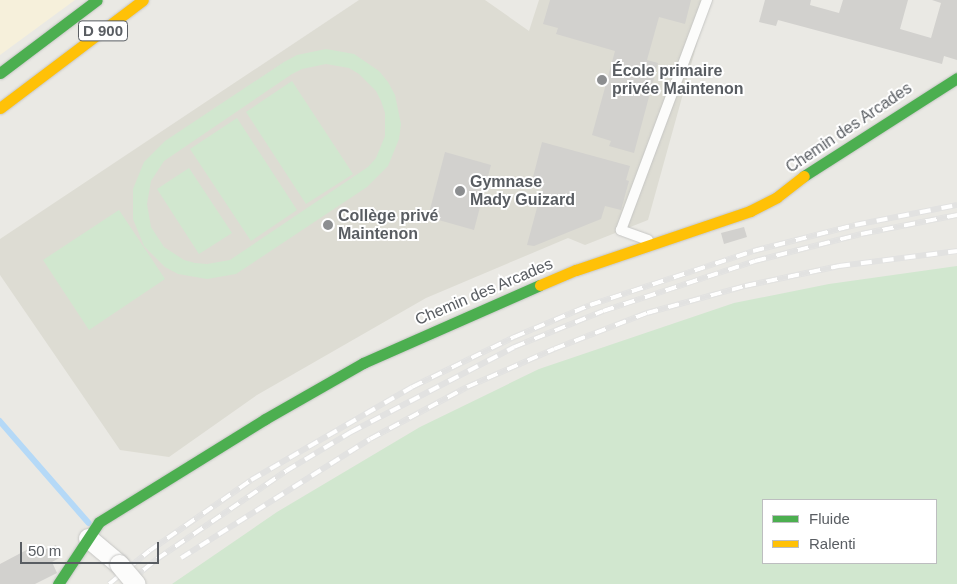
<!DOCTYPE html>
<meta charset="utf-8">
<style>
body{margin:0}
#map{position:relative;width:957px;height:584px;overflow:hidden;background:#eae9e4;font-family:Arial,sans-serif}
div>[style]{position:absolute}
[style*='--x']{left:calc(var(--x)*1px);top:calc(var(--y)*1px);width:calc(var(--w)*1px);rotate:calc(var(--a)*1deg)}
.commercial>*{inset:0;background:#f6f0db}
.education>*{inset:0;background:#dddcd3}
.green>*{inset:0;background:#d1e7cf}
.stream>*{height:5.5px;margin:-2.75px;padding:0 2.75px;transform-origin:2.75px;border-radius:2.75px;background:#b5d9f7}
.building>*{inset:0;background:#d2d1ce}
.roads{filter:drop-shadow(0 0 1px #c6c6c4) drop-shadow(0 0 1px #c6c6c4)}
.lane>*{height:10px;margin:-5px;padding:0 5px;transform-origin:5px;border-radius:5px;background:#fcfcfb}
.street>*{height:19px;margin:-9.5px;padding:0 9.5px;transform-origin:9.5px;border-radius:9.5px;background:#fcfcfb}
.fast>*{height:11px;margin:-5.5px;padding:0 5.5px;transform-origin:5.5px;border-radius:5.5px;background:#4caf50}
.slow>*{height:11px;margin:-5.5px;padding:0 5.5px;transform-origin:5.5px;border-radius:5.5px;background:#ffc107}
.rail>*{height:5.5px;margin-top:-2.75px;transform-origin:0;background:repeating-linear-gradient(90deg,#fff 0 11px,#e2e2e1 0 22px);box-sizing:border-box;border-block:1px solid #e2e2e1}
.bridges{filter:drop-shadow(0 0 1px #c6c6c4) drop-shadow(0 0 1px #c6c6c4)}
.street-bridge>*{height:19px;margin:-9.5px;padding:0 9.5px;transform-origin:9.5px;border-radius:9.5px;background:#fcfcfb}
.dots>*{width:14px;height:14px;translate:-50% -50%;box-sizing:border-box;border:2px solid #fff;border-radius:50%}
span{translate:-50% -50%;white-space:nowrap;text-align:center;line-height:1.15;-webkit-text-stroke:4px #fff;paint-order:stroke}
.shield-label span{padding:1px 4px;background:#fff;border:1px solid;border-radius:4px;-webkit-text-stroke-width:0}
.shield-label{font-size:15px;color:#595d62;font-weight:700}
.poi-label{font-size:16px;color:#595d62;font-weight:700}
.left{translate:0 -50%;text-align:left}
.street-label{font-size:16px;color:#595d62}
.legend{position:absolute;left:762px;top:499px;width:175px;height:65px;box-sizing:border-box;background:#fff;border:1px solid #bdbec0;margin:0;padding:6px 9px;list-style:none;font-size:15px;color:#595d62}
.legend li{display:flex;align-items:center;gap:10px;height:25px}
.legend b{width:25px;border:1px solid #bdbec0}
.scale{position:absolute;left:20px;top:542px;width:139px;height:22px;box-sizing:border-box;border:2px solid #595d62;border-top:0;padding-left:6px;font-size:15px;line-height:18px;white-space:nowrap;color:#595d62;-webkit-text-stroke:4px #fff;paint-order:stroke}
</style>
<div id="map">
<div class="commercial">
<div style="clip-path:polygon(0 0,75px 0,0 55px)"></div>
</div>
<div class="education">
<div style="clip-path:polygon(359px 0,485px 0,529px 31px,539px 0,709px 0,648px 220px,585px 245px,568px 238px,426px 298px,257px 395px,169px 457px,120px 450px,0 275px,0 239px)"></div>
</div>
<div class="green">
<div style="clip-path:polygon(evenodd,326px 49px,354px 54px,379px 71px,388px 82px,395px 95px,401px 124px,399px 139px,388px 166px,367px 187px,236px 274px,207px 279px,178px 274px,165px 267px,144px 246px,133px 219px,133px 189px,144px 162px,165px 141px,284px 62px,297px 55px,326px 49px,326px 64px,349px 68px,359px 74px,376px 91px,381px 101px,385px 113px,385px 136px,376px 158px,368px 167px,230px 260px,207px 264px,195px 263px,184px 260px,164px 247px,151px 227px,147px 204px,151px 181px,164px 161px,292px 74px,302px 69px,326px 64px)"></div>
<div style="clip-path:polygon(292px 81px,353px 174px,306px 204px,246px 112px)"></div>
<div style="clip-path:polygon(237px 118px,297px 210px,251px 241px,190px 149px)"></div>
<div style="clip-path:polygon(189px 168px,232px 233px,199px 254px,157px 189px)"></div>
<div style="clip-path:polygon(119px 210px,165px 279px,89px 330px,43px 260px)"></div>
<div style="clip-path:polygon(evenodd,957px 266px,957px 584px,172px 584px,277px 512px,420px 427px,539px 369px,734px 303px,829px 284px,957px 266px,763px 500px,936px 500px,936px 563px,763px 563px,763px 500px)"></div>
</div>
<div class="stream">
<div style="--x:0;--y:421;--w:135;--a:48.9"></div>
</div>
<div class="building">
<div style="clip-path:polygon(550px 0,691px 0,685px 24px,659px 17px,647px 60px,658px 63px,634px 153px,609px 146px,611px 141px,592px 135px,615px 51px,556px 34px,558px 28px,543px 24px)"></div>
<div style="clip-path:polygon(765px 0,811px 0,810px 5px,839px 13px,843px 0,908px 0,900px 29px,931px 38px,941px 3px,932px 0,957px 0,957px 60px,944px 56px,942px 64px,778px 20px,776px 26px,759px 22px)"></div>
<div style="clip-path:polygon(542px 142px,630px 166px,626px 180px,629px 181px,621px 210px,605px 206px,601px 219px,534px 246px,527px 245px,542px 189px,531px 185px)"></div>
<div style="clip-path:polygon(445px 152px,491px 165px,474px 230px,428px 217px)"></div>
<div style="clip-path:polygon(744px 227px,747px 237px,724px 244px,721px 233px)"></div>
<div style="clip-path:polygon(56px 545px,61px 557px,52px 562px,57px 573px,35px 584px,0 584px,0 564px,34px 546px,37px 553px)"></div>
</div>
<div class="roads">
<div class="lane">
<div style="--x:648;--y:240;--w:29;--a:-160"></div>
<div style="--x:621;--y:230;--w:246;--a:-69.5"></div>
</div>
<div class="street">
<div style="--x:88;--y:538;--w:40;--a:40"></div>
</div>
<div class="fast">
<div style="--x:0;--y:73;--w:121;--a:-37"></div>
<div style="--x:804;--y:176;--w:182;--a:-32.6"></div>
<div style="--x:58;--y:584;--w:74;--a:-56.5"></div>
<div style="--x:99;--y:522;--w:195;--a:-31.8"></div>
<div style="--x:265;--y:419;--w:113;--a:-29.7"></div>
<div style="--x:363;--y:363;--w:193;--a:-23.8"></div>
</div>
<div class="slow">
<div style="--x:0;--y:108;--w:179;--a:-37.1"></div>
<div style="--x:540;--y:285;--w:39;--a:-23"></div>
<div style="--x:576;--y:270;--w:184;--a:-18.7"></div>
<div style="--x:750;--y:211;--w:30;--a:-27"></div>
<div style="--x:777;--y:197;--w:34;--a:-38"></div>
</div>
</div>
<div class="rail">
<div style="--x:181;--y:558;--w:223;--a:-32.2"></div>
<div style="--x:370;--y:439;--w:110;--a:-28.2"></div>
<div style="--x:467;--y:387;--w:95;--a:-23.6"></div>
<div style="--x:554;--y:349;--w:100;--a:-21.2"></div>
<div style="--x:647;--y:313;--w:102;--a:-15.4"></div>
<div style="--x:745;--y:286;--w:96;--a:-12"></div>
<div style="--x:839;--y:266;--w:119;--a:-7.2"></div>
<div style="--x:109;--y:584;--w:52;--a:-39.5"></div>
<div style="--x:149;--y:551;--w:124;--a:-34.8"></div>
<div style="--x:251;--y:480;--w:186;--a:-30"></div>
<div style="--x:412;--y:387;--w:114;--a:-26.1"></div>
<div style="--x:514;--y:337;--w:82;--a:-22.8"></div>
<div style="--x:590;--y:305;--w:172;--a:-18.3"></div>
<div style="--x:753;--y:251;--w:105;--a:-14.3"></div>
<div style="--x:855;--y:225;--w:104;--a:-11.1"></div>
<div style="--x:126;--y:584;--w:40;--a:-39"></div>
<div style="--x:157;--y:559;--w:156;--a:-34.3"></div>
<div style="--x:286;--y:471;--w:76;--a:-31"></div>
<div style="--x:351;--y:432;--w:184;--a:-27.5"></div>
<div style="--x:514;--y:347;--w:96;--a:-22"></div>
<div style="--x:603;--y:311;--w:160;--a:-18.2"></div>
<div style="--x:755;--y:261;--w:109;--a:-14.3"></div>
<div style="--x:861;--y:234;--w:98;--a:-11.2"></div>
</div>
<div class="bridges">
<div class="street-bridge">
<div style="--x:119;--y:564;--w:26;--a:50"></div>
</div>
</div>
<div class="dots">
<div style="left:602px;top:80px;background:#8c8e90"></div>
<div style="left:460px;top:191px;background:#8c8e90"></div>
<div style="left:328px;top:225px;background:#8c8e90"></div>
</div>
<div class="shield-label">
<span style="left:103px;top:31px">D 900</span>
</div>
<div class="poi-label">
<span class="left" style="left:612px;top:80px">École primaire<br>privée Maintenon</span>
<span class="left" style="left:470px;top:191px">Gymnase<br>Mady Guizard</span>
<span class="left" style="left:338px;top:225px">Collège privé<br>Maintenon</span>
</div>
<div class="street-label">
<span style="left:849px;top:128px;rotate:-34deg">Chemin des Arcades</span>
<span style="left:484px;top:292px;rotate:-23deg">Chemin des Arcades</span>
</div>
<ul class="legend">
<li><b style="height:6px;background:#4caf50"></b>Fluide</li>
<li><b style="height:6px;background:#ffc107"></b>Ralenti</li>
</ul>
<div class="scale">50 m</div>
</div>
